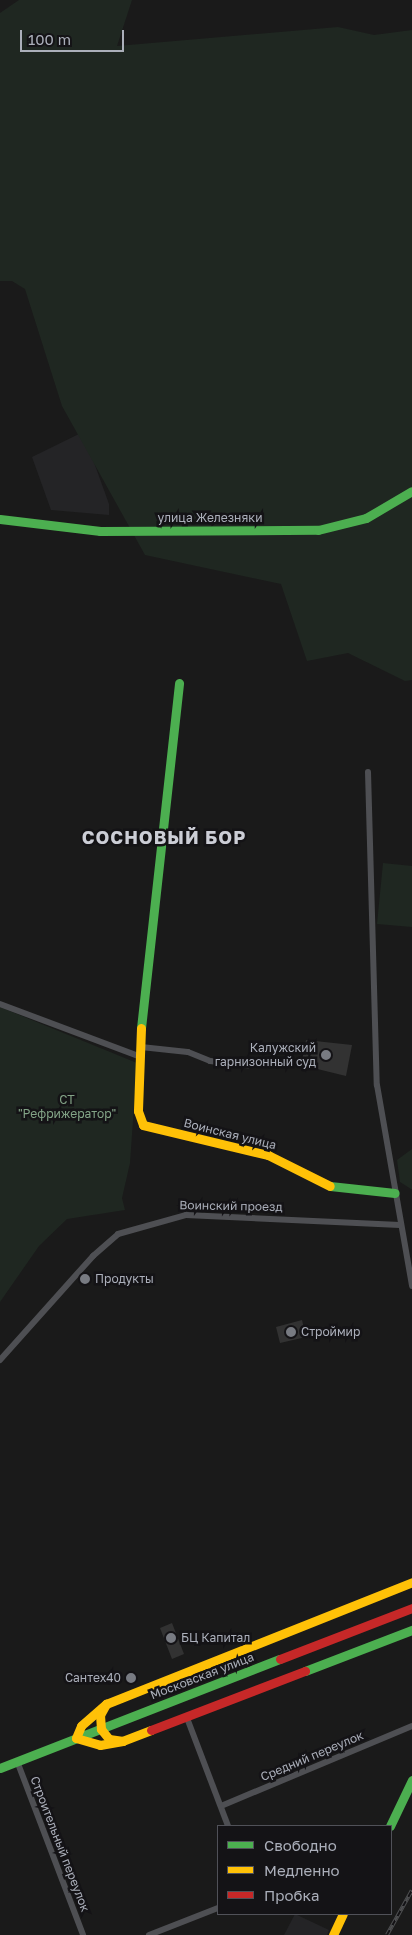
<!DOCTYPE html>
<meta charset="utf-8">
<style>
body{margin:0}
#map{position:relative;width:412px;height:1935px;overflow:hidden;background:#1a1a1a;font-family:"Golos Text",sans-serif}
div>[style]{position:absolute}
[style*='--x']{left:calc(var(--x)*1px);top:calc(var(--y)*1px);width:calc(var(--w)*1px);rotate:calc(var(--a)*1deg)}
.built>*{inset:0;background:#242426}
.green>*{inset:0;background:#1f2721}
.building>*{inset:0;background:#323232}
.street>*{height:6px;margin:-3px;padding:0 3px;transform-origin:3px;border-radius:3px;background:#4e4f53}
.fast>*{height:9px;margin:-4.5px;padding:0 4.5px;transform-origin:4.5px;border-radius:4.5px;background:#4caf50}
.slow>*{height:9px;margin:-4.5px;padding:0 4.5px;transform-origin:4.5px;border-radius:4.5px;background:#ffc107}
.jam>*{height:9px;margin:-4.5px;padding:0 4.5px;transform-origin:4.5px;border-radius:4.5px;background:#c62828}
.rail>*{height:4px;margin-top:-2px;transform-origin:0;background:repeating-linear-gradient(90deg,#141316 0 5.5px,#4e4f51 0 11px);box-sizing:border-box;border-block:1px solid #4e4f51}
.dots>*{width:14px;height:14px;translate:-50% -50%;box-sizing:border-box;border:2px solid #141316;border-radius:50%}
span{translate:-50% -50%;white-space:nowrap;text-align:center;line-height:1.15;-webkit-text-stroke:5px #141316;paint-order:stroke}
.street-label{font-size:12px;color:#abafba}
.poi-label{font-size:12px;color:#abafba}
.right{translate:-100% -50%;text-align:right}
.left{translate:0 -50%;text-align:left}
.park-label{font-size:12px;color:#83a487}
.district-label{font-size:18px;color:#ccced6;font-weight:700;letter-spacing:1px}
.legend{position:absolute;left:217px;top:1825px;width:175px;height:90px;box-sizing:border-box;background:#141316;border:1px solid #505158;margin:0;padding:6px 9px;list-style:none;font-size:15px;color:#abafba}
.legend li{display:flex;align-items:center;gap:10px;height:25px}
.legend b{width:25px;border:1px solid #505158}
.scale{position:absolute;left:20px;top:30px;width:104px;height:22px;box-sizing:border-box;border:2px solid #abafba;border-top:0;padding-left:6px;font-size:15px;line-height:18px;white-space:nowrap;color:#abafba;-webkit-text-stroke:4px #141316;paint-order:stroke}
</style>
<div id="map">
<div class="built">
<div style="clip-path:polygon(83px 432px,109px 504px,109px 515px,51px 510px,32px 457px)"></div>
<div style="clip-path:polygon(295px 1914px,329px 1930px,327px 1935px,284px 1935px)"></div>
</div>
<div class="green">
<div style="clip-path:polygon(19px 0,132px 0,117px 46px,338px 27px,374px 35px,412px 30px,412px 680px,405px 681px,348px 653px,307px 661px,281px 584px,145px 555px,62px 406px,25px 289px,12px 281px,0 281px,0 13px)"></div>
<div style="clip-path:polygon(383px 863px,412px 866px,412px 927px,377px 924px)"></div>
<div style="clip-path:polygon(0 1007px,137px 1063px,130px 1163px,122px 1198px,125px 1210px,67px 1219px,39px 1246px,0 1302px)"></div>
<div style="clip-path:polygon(412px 1149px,412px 1189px,411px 1189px,400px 1182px,397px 1160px)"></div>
</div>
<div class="building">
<div style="clip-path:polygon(306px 1040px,352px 1045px,346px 1076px,301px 1065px)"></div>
<div style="clip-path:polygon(302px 1320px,306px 1337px,280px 1343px,276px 1327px)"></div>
<div style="clip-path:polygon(172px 1623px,184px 1654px,172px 1659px,160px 1628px)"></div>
</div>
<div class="street">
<div style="--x:368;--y:772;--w:313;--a:88.4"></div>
<div style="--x:377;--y:1085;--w:204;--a:80.1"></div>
<div style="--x:0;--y:1004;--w:151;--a:20.6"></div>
<div style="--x:141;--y:1047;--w:47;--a:6.1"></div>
<div style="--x:188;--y:1052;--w:24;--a:22"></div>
<div style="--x:210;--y:1061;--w:38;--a:7"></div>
<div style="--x:0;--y:1360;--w:140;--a:-48.2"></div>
<div style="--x:93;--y:1256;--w:33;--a:-41"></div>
<div style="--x:118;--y:1234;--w:71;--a:-15.6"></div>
<div style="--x:186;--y:1215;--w:214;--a:2.7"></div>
<div style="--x:187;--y:1718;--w:116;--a:69.2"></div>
<div style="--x:17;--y:1761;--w:186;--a:69.2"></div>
<div style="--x:221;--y:1806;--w:207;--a:-22.7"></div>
<div style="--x:149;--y:1935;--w:74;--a:-21.4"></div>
</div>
<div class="fast">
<div style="--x:0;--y:519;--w:101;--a:6.8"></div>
<div style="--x:100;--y:531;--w:218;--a:-0.3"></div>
<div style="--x:318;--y:530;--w:49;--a:-14"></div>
<div style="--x:366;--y:518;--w:53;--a:-30.4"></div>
<div style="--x:141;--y:1028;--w:347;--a:-83.7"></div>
<div style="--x:330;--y:1186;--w:65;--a:6.1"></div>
<div style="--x:305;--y:1671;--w:115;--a:-21"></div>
<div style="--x:0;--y:1768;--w:300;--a:-21.3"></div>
<div style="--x:390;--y:1826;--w:51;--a:-64.4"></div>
</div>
<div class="slow">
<div style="--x:141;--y:1028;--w:83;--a:92.1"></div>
<div style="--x:138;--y:1111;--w:15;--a:70"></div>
<div style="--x:143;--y:1125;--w:129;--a:13.5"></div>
<div style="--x:268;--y:1155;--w:69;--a:26.6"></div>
<div style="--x:106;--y:1704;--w:33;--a:139"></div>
<div style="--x:81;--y:1726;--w:13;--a:113"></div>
<div style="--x:76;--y:1738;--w:25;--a:16"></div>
<div style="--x:100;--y:1745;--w:23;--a:-10"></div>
<div style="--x:151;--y:1730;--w:30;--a:159"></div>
<div style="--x:123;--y:1741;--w:14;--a:-172"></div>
<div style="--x:109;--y:1739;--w:13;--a:-129"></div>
<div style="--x:101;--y:1729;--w:14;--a:-94"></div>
<div style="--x:100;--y:1715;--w:13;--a:-61"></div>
<div style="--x:106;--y:1704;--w:329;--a:-21.7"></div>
<div style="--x:333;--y:1935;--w:23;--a:-65"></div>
</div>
<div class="jam">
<div style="--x:280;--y:1659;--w:142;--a:-21.1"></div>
<div style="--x:151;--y:1730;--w:165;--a:-21"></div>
</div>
<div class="rail">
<div style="--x:387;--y:1935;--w:51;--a:-60.9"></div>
</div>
<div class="dots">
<div style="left:326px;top:1055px;background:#787b82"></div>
<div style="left:85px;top:1279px;background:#787b82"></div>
<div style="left:291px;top:1332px;background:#787b82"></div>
<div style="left:171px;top:1638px;background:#787b82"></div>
<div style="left:131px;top:1678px;background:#787b82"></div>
</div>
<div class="street-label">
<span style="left:210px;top:518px">улица Железняки</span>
<span style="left:230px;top:1134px;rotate:14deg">Воинская улица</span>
<span style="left:231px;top:1206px;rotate:1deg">Воинский проезд</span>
<span style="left:202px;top:1676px;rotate:-21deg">Московская улица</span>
<span style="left:312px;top:1756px;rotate:-23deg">Средний переулок</span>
<span style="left:60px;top:1844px;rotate:69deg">Строительный переулок</span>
</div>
<div class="poi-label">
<span class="right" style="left:316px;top:1055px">Калужский<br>гарнизонный суд</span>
<span class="left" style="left:95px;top:1279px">Продукты</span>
<span class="left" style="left:301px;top:1332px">Строймир</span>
<span class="left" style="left:181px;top:1638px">БЦ Капитал</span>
<span class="right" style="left:121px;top:1678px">Сантех40</span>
</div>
<div class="park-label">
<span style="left:67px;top:1107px">СТ<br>"Рефрижератор"</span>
</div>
<div class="district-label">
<span style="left:164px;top:837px">СОСНОВЫЙ БОР</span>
</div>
<ul class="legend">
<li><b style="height:6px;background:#4caf50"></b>Свободно</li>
<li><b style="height:6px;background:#ffc107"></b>Медленно</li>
<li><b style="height:6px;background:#c62828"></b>Пробка</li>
</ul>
<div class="scale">100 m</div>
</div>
